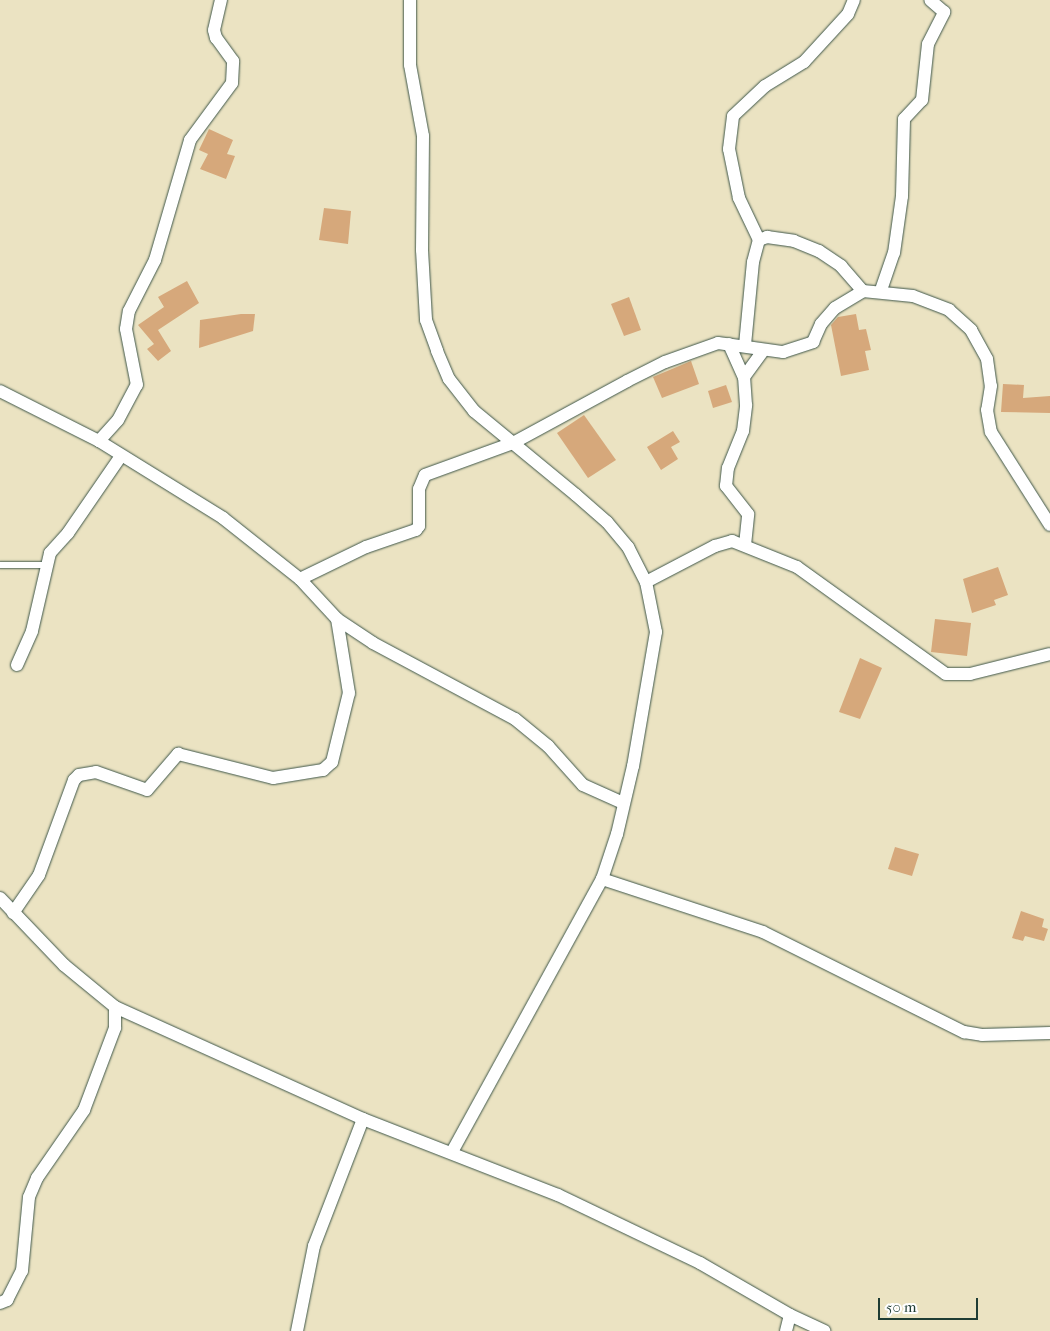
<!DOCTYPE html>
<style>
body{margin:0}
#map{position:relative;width:1050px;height:1331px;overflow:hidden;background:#ebe3c2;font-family:"IM FELL French Canon",serif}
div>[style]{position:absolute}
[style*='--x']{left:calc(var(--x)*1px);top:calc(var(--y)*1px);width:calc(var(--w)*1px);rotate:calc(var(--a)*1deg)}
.building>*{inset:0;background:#d6a87b}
.roads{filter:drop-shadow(0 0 1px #3e5649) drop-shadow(0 0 1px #3e5649)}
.service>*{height:6px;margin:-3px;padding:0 3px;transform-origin:3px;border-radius:3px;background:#fff}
.minor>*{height:12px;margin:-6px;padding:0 6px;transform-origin:6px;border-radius:6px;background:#fff}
span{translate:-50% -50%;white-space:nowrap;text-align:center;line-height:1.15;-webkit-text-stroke:4px #fff;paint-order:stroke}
.scale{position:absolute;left:878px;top:1298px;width:100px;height:22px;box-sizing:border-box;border:2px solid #1f3d34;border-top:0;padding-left:6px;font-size:15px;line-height:18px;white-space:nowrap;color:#1f3d34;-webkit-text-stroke:4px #fff;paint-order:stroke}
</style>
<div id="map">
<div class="building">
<div style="clip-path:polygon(209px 129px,233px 140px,227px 154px,235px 156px,226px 179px,200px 169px,208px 154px,199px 150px)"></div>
<div style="clip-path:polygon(324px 208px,351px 211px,348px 244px,319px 240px)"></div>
<div style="clip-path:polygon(187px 281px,199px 303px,158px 330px,171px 351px,158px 361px,147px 349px,154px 344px,138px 325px,164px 307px,158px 297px)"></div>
<div style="clip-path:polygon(629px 297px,641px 330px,624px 336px,611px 304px)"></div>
<div style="clip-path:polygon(241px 314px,255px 314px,253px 331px,199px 348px,200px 320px)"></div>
<div style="clip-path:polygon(856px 314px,859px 330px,866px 329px,871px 350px,865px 351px,869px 370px,841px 376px,831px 325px,838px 317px)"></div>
<div style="clip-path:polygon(691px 361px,699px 384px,662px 398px,653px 377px)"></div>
<div style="clip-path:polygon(1003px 384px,1024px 385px,1023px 398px,1050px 396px,1050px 413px,1001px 412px)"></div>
<div style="clip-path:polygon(726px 385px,732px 402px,713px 408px,708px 391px)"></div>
<div style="clip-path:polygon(584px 415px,616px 460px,588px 478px,557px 433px)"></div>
<div style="clip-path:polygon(673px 431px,680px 442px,671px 447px,678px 459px,661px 470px,647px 447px)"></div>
<div style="clip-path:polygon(998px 567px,1008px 595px,994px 600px,996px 605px,972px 613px,963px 579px)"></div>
<div style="clip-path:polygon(935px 619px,971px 623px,967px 656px,931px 652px)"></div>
<div style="clip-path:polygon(860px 658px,882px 668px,860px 719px,839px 712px)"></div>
<div style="clip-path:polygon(895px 847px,919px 854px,912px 876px,888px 869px)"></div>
<div style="clip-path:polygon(1021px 911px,1044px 919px,1042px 927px,1048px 929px,1044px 941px,1025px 936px,1023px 941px,1012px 938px)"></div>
</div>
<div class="roads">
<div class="service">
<div style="--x:0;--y:565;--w:46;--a:0"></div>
</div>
<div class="minor">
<div style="--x:410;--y:0;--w:65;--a:90"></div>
<div style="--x:410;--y:65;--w:72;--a:79.6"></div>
<div style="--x:423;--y:136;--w:114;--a:90.5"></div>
<div style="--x:422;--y:250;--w:70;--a:86.7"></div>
<div style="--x:426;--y:320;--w:33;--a:70"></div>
<div style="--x:437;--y:351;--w:30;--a:67"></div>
<div style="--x:449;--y:379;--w:41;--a:52"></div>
<div style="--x:474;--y:411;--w:132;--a:39.5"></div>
<div style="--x:576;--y:495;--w:41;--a:41.1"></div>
<div style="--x:607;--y:522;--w:33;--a:50"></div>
<div style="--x:628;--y:547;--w:39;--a:63"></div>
<div style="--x:646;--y:582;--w:51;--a:78.7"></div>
<div style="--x:656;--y:632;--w:136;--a:99.7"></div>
<div style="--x:633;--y:766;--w:70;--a:103.2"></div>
<div style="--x:617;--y:834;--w:47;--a:108.4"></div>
<div style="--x:602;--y:879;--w:311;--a:118.8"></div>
<div style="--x:759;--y:240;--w:47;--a:-115.5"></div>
<div style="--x:739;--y:198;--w:50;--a:-101.5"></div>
<div style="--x:729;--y:149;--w:33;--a:-83"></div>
<div style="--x:733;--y:116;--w:44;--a:-43.2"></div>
<div style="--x:765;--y:86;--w:46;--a:-31.6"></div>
<div style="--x:804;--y:62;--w:65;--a:-47.5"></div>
<div style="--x:848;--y:14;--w:15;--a:-67"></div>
<div style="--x:881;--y:290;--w:39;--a:-71"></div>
<div style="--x:894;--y:253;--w:58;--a:-82"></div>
<div style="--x:902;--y:196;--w:77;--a:-88.5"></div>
<div style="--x:904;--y:119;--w:26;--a:-47"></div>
<div style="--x:922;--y:100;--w:56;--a:-83.9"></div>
<div style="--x:928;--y:44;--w:36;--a:-63"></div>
<div style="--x:944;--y:12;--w:18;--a:-139"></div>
<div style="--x:729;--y:344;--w:36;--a:66"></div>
<div style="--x:745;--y:345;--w:83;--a:-84.5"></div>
<div style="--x:753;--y:262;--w:23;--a:-75"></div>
<div style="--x:759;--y:240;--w:9;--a:-21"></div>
<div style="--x:767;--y:237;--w:27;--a:8"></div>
<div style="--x:794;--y:241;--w:27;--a:22"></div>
<div style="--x:819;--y:251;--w:27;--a:34"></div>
<div style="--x:841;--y:266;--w:33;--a:49"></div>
<div style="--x:0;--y:391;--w:111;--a:26.8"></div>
<div style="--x:99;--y:441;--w:146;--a:31.8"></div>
<div style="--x:223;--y:518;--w:98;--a:38.4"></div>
<div style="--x:300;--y:579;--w:54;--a:47.2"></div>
<div style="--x:337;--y:619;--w:43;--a:33.7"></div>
<div style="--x:373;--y:643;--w:161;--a:28.2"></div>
<div style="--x:515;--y:719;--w:43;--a:39.3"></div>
<div style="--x:548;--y:746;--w:52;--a:48.1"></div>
<div style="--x:583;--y:785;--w:44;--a:24.2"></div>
<div style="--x:99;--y:441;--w:28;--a:-48"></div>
<div style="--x:118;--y:420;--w:40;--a:-62"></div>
<div style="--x:137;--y:385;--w:57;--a:-101.1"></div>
<div style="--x:126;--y:329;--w:18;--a:-81"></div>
<div style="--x:129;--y:311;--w:57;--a:-63"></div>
<div style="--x:155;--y:260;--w:125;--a:-73.7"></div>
<div style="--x:190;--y:140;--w:71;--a:-53.6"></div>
<div style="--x:232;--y:83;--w:22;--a:-87"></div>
<div style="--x:233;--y:61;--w:29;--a:-126"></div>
<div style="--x:216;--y:38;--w:8;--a:-104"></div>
<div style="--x:214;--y:30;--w:31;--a:-77"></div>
<div style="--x:745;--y:545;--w:31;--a:-84"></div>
<div style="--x:748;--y:514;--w:36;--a:-128"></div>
<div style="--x:726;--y:486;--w:18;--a:-84"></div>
<div style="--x:728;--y:468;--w:40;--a:-68"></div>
<div style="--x:743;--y:431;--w:26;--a:-83"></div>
<div style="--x:746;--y:405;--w:28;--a:-94"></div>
<div style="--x:744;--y:377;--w:32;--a:-54"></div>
<div style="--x:300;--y:579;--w:73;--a:-25.9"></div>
<div style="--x:366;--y:547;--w:53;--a:-18.8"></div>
<div style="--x:416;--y:530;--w:5;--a:-53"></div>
<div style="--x:419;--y:526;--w:37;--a:-90"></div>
<div style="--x:419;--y:489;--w:15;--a:-67"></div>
<div style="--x:425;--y:475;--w:94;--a:-20"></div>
<div style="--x:513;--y:443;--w:130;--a:-28.5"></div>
<div style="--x:627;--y:381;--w:42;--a:-26.6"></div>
<div style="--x:665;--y:362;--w:56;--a:-19.7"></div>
<div style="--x:718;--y:343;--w:66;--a:7.9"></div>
<div style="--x:783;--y:352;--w:32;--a:-18"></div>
<div style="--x:813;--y:342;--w:20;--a:-66"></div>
<div style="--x:821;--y:324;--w:21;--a:-49"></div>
<div style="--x:835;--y:308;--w:33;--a:-31"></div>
<div style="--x:863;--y:291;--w:50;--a:5.7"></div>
<div style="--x:913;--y:296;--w:39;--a:21"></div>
<div style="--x:949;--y:310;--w:30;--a:42"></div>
<div style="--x:971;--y:330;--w:33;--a:61"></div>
<div style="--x:987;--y:359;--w:27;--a:82"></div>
<div style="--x:991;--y:386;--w:24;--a:99"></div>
<div style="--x:987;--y:410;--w:22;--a:80"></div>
<div style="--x:991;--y:432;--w:110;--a:57.6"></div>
<div style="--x:646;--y:582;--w:78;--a:-27.6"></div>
<div style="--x:715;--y:546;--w:18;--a:-16"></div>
<div style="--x:732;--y:541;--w:70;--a:21.8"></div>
<div style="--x:797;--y:567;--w:183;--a:35.7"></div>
<div style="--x:946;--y:674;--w:24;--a:0"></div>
<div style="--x:970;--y:674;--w:82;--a:-14"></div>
<div style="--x:17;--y:665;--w:37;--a:-66"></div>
<div style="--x:32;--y:631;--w:80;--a:-77"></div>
<div style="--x:50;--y:553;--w:27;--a:-48"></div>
<div style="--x:68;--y:533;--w:93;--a:-55.5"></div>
<div style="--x:602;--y:879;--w:169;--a:18.2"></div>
<div style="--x:763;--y:932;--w:225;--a:26.5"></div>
<div style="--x:964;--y:1032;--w:18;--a:9"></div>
<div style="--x:982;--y:1035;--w:68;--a:-1.7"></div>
<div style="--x:0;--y:898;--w:93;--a:46.3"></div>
<div style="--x:64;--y:965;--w:66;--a:39.5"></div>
<div style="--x:115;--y:1007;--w:272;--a:24.3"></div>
<div style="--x:363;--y:1119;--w:209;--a:21.3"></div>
<div style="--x:558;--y:1195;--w:157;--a:25.6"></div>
<div style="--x:700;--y:1263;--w:104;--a:30"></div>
<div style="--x:790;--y:1315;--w:38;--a:25"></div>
<div style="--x:13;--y:913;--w:46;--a:-55.6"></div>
<div style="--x:39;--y:875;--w:101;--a:-69.8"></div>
<div style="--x:74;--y:780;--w:7;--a:-45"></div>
<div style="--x:79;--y:775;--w:17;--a:-10"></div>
<div style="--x:96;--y:772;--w:54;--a:19.4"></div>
<div style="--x:147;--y:790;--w:48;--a:-49.3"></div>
<div style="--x:178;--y:754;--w:98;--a:14.2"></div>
<div style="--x:273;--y:778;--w:51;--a:-9.1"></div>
<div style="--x:323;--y:770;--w:12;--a:-42"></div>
<div style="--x:332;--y:762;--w:71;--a:-76.2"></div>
<div style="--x:349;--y:693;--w:75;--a:-99.2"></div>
<div style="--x:0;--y:1303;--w:8;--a:-23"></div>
<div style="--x:7;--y:1300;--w:33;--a:-63"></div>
<div style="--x:22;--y:1271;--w:74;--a:-84.6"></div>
<div style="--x:29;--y:1197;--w:21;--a:-67"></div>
<div style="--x:37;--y:1178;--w:83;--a:-55.3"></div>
<div style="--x:84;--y:1110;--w:88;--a:-69.3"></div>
<div style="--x:115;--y:1028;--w:21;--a:-90"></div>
<div style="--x:297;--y:1331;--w:87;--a:-78.7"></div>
<div style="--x:314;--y:1246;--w:136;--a:-68.9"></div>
<div style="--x:786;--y:1331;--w:16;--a:-76"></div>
</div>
</div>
<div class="scale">50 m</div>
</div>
